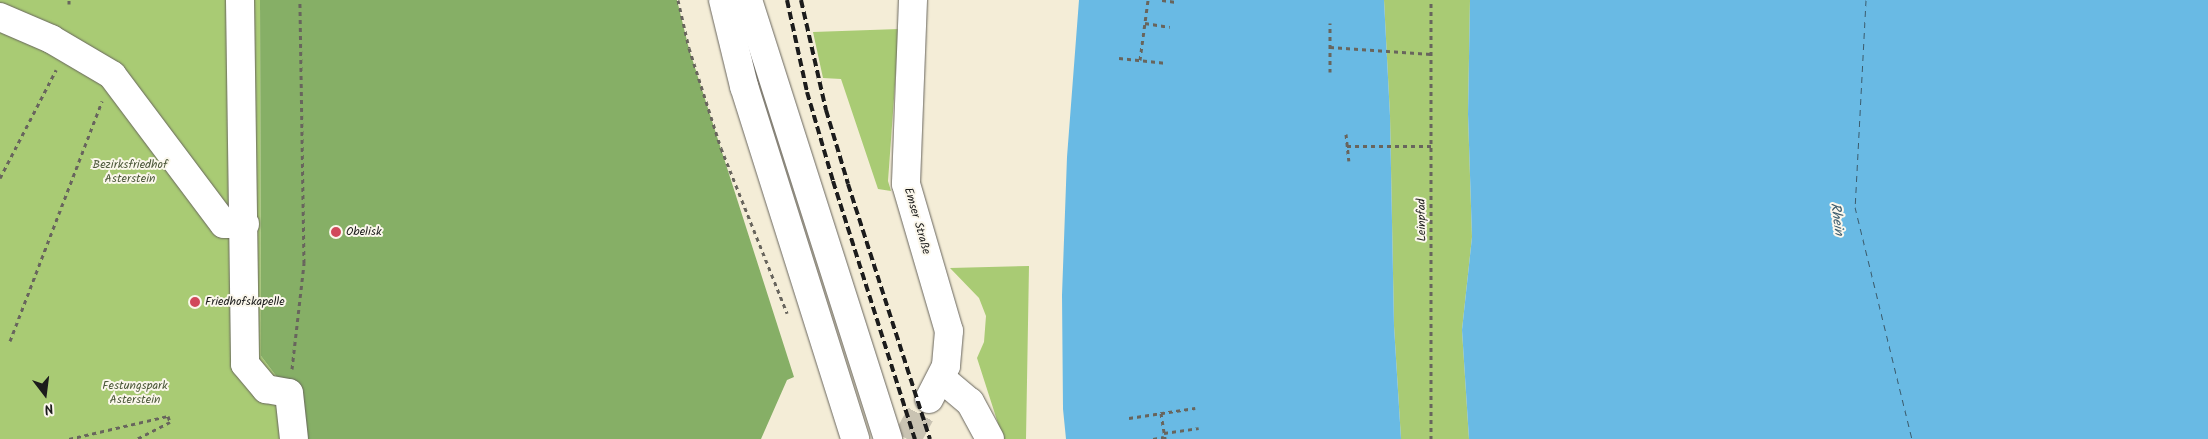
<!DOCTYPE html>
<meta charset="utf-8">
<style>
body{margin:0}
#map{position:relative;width:2208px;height:439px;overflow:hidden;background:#f4edd7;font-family:Kalam,sans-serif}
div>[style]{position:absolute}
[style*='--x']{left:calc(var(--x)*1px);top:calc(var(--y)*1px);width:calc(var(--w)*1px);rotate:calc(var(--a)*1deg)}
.green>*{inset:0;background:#a9cb74}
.forest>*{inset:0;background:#86af66}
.water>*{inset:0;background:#69bae4}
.ferry>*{height:1px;margin-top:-0.5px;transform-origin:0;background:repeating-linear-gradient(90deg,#3b5b6c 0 6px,transparent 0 11px)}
.minor-tunnel>*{height:28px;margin-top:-14px;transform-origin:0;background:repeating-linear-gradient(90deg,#c9c3b2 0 28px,transparent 0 42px)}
.path>*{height:3px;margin-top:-1.5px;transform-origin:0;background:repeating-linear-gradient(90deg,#68655d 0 4px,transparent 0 8px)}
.roads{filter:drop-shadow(0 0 1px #68655d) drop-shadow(0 0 1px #68655d)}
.minor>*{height:28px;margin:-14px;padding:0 14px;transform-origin:14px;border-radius:14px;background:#fff}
.highway>*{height:28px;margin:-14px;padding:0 14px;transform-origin:14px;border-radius:14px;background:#fff}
.rail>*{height:4px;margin-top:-2px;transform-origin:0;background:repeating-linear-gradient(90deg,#1c1c1c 0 8px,transparent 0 12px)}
.dots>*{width:14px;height:14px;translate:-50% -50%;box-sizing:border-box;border:2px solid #fbf7ec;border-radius:50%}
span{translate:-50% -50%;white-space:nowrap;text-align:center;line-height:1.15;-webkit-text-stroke:4px #fbf7ec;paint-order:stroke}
.park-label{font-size:12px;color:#4d593b}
.street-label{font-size:12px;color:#1c1c1c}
.poi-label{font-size:12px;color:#1c1c1c}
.left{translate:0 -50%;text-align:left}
.water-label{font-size:14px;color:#3b5b6c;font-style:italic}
.north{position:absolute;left:20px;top:369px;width:50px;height:50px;-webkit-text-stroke:4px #fbf7ec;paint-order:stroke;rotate:165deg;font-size:14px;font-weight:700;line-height:20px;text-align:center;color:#1c1c1c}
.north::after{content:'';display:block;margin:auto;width:18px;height:22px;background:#1c1c1c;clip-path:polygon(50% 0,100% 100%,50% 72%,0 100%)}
</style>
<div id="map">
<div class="green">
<div style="clip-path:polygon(0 0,260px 0,261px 356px,289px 393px,291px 439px,0 439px)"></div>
<div style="clip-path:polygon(1384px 0,1470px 0,1468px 114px,1472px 237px,1462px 330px,1469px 439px,1401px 439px,1394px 326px,1390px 116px)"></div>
<div style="clip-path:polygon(899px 29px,888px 181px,891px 191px,878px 189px,841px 79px,823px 78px,813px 32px)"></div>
<div style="clip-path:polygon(1029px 266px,1026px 439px,1003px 439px,977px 358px,984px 342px,986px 316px,979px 298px,950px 268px)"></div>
</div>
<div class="forest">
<div style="clip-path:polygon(260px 0,677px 0,689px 49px,794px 377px,787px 380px,761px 439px,292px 439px,289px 393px,261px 356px)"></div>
</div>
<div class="water">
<div style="clip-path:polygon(1079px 0,1384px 0,1390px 116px,1394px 326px,1401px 439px,1066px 439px,1063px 409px,1062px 295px,1067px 157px)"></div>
<div style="clip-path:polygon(1470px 0,2208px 0,2208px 439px,1469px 439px,1462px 330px,1472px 237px,1468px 114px)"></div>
</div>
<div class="ferry">
<div style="--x:1866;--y:0;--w:207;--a:93"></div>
<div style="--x:1855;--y:207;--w:239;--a:76.2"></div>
</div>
<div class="minor-tunnel">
<div style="--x:907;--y:439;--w:46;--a:-61.2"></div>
</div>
<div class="path">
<div style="--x:678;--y:0;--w:49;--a:77.1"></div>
<div style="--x:689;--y:48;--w:105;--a:72.3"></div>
<div style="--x:721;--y:148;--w:178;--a:68.2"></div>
<div style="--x:1162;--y:0;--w:14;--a:8"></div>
<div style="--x:69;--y:4;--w:4;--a:-90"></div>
<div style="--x:1145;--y:23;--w:25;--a:9"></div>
<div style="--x:1330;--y:47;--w:101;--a:4"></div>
<div style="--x:1119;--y:58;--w:48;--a:5.9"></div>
<div style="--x:1140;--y:60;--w:61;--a:-82.4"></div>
<div style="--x:1330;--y:72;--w:49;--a:-90"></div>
<div style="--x:1346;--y:134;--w:27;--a:84"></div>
<div style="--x:1347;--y:146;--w:84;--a:0"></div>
<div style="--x:0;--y:178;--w:122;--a:-62.6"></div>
<div style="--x:10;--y:341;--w:257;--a:-69"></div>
<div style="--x:292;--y:369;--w:107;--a:-83.5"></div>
<div style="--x:304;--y:263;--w:263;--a:-90.9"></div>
<div style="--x:1161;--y:413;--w:26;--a:81"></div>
<div style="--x:1129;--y:418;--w:67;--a:-8.6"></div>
<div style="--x:1164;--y:433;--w:35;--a:-8"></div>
<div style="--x:69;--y:439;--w:102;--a:-13.1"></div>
<div style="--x:168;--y:416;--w:6;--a:72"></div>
<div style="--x:170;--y:422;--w:37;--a:153"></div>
<div style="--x:1153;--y:439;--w:11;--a:-10"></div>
<div style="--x:1431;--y:439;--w:439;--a:-90"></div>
</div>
<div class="roads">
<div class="minor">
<div style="--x:240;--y:0;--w:364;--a:89.2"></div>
<div style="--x:245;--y:364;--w:33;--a:50"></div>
<div style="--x:266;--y:389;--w:23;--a:10"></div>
<div style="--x:289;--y:393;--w:46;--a:83.8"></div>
<div style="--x:913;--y:0;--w:184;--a:92.2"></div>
<div style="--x:906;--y:184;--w:153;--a:73.7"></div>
<div style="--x:949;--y:331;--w:35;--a:95"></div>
<div style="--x:946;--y:366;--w:37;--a:117"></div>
<div style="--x:0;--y:17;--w:56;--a:23.3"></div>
<div style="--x:51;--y:39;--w:71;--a:30.5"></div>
<div style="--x:112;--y:75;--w:186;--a:53.1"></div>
<div style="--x:224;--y:224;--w:21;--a:0"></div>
<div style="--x:941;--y:378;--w:38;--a:40"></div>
<div style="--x:970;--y:402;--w:42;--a:61.6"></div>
</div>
<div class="highway">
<div style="--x:723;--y:0;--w:89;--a:76.3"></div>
<div style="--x:744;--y:86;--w:370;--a:72.5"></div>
<div style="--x:748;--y:0;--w:461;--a:72.3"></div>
</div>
</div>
<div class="rail">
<div style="--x:787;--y:0;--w:94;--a:77.7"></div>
<div style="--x:807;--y:92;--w:93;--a:73.7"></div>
<div style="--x:833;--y:181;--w:271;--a:72.4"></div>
<div style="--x:801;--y:0;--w:113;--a:77.2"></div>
<div style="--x:826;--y:110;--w:77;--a:73.4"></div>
<div style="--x:848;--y:184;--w:268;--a:72.2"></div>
</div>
<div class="dots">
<div style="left:336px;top:232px;background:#d1495b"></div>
<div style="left:195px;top:302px;background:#d1495b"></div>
</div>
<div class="park-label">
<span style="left:130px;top:172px">Bezirksfriedhof<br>Asterstein</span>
<span style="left:135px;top:393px">Festungspark<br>Asterstein</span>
</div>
<div class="street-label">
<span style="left:1422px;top:220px;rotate:-91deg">Leinpfad</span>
<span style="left:917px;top:221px;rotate:74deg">Emser Straße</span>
</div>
<div class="poi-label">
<span class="left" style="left:346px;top:232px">Obelisk</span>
<span class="left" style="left:205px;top:302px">Friedhofskapelle</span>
</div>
<div class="water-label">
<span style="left:1837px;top:219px;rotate:83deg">Rhein</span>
</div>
<div class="north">N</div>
</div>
